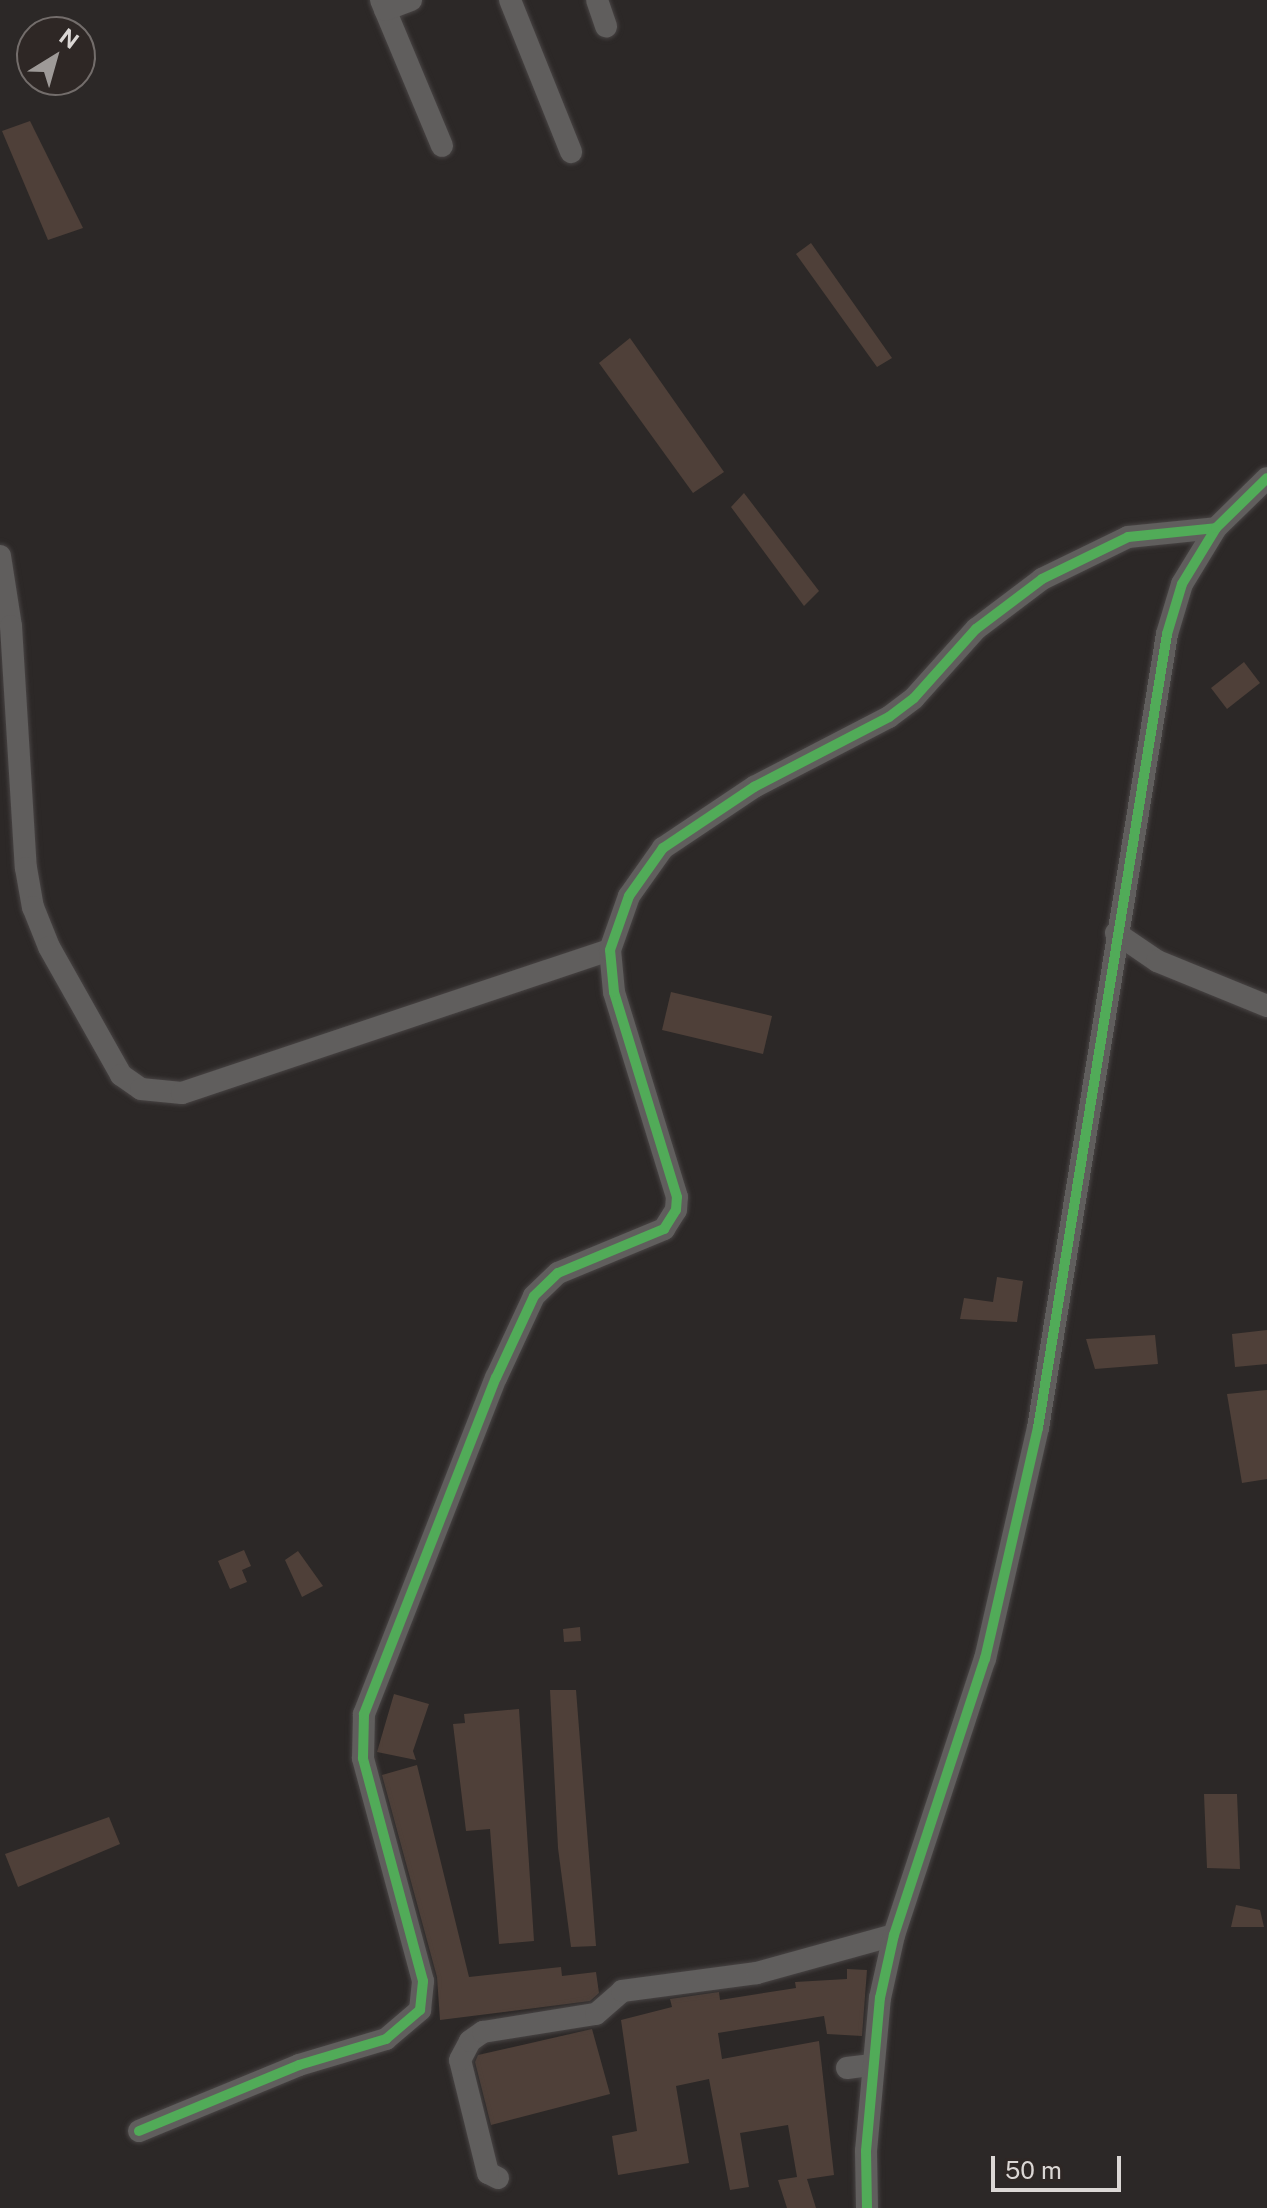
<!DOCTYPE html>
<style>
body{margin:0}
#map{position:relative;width:1267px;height:2208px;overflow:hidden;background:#2c2827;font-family:"Public Sans",sans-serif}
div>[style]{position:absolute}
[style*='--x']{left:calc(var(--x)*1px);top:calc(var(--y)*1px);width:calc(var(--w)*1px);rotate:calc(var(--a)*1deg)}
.building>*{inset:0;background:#4f4039}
.roads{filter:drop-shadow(0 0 2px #484444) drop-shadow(0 0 2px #484444)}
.minor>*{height:22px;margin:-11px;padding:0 11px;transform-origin:11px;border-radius:11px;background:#605e5d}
.cycleway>*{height:10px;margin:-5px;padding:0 5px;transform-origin:5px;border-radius:5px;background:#51ab58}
span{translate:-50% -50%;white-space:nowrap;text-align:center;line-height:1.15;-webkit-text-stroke:6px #2e2725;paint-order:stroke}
.north{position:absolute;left:16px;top:16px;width:80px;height:80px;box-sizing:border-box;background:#2e2725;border:2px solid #736d6b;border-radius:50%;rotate:37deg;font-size:22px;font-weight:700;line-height:32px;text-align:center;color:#dbd7d5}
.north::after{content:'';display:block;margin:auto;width:28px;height:36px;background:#9e9a98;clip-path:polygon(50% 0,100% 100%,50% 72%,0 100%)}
.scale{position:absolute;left:991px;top:2156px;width:130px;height:36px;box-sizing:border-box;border:4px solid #dbd7d5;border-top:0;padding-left:10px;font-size:24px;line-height:28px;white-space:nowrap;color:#dbd7d5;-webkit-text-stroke:6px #2e2725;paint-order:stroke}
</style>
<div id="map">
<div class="building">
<div style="clip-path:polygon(30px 121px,83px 228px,48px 240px,2px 131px)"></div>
<div style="clip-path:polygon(811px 243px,892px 358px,877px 367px,796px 254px)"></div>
<div style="clip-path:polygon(630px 338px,724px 472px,693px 493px,599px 363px)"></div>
<div style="clip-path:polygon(744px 493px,819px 591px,804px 606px,731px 507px)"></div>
<div style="clip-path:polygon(1244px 662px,1260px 683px,1227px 709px,1211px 688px)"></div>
<div style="clip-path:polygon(671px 992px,772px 1016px,763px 1054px,662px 1030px)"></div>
<div style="clip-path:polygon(997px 1277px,1023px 1281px,1017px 1322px,960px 1319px,964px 1298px,993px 1302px)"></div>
<div style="clip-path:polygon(1267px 1330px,1267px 1364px,1235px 1367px,1232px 1334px)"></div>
<div style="clip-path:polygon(1155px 1335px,1158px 1364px,1095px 1369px,1086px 1339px)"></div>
<div style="clip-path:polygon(1267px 1390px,1267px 1479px,1242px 1483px,1227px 1394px)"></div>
<div style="clip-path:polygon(244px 1550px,251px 1566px,242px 1570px,247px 1582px,230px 1589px,218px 1561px)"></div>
<div style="clip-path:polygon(298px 1551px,323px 1586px,302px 1597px,285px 1560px)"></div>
<div style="clip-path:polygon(580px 1627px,581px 1641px,564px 1642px,563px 1629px)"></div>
<div style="clip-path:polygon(550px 1690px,576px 1690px,596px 1946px,571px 1947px,558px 1848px)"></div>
<div style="clip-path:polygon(394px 1694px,429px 1704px,413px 1751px,416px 1760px,377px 1752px)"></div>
<div style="clip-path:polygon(519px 1709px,534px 1941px,499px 1944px,490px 1829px,466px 1831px,453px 1724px,465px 1723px,464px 1714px)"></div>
<div style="clip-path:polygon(417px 1765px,469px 1977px,561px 1967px,562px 1976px,596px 1972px,599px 1993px,590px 2001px,440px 2020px,437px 1977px,382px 1775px)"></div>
<div style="clip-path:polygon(1204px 1794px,1237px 1794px,1240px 1869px,1207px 1868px)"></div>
<div style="clip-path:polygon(109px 1817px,120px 1844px,18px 1887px,5px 1854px)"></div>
<div style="clip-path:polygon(1236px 1905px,1260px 1910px,1264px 1927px,1231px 1927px)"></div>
<div style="clip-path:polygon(847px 1969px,867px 1970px,862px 2036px,827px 2034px,824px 2016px,718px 2033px,722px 2059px,819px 2041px,834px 2175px,807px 2179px,816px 2208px,787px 2208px,778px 2180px,797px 2177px,788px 2125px,740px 2133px,749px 2187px,730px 2190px,709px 2079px,676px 2086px,689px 2163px,618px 2175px,612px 2136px,637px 2131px,621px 2020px,672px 2007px,670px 1999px,719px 1992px,720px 2000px,796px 1988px,795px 1982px,847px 1979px)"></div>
<div style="clip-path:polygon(592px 2029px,610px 2094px,491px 2125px,475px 2062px,478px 2055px)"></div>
</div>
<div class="roads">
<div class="minor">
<div style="--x:381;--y:0;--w:158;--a:67.3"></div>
<div style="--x:510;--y:0;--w:164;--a:68.1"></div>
<div style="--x:597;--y:0;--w:28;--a:71"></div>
<div style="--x:385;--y:10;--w:28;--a:-21"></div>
<div style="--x:0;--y:556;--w:71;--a:81.1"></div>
<div style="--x:11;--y:626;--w:242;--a:86.5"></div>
<div style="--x:26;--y:868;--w:40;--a:80"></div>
<div style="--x:33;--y:907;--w:43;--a:68.2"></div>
<div style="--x:49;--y:947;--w:147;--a:60.6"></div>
<div style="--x:121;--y:1075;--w:24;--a:35"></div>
<div style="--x:141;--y:1089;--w:41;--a:5.6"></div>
<div style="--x:182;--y:1093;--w:451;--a:-18.5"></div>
<div style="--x:1116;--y:933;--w:50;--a:34.3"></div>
<div style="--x:1157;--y:961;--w:119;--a:22.2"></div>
<div style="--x:847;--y:2068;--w:25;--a:-7"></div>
<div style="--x:139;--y:2131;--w:173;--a:-22.4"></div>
<div style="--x:299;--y:2065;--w:91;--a:-16.6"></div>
<div style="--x:386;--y:2039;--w:45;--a:-40.5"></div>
<div style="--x:420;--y:2010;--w:29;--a:-84"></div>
<div style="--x:423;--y:1981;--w:231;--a:-105.1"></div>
<div style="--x:363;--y:1758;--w:44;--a:-88.7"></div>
<div style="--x:364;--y:1714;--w:361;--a:-68.6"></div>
<div style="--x:496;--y:1378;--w:90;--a:-65.1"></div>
<div style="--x:534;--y:1296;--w:33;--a:-44"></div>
<div style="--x:558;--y:1273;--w:115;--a:-22.5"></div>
<div style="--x:664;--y:1229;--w:22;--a:-58"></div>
<div style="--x:676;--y:1210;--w:13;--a:-86"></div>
<div style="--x:677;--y:1197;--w:214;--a:-107.1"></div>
<div style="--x:614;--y:992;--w:42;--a:-95.4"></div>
<div style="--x:610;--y:950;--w:57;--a:-70.6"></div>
<div style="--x:629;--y:896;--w:59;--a:-54.7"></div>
<div style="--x:663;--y:848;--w:110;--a:-33.8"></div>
<div style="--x:754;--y:787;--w:152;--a:-27.4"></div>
<div style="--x:889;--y:717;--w:31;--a:-37"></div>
<div style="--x:914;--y:698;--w:93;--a:-48.1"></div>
<div style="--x:976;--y:629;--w:83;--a:-37.1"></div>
<div style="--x:1042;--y:579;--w:96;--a:-26"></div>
<div style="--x:1128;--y:537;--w:88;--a:-5.8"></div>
<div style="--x:498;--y:2178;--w:11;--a:-153"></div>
<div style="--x:488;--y:2173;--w:116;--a:-103.9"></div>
<div style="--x:460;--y:2060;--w:21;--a:-62"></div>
<div style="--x:470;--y:2041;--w:16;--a:-35"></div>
<div style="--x:483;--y:2032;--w:114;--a:-9.1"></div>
<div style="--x:596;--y:2014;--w:35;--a:-41"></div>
<div style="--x:622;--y:1991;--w:136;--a:-7.6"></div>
<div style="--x:757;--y:1973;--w:142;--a:-15.5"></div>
<div style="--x:867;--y:2208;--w:57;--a:-91"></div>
<div style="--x:866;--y:2151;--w:154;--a:-84.8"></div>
<div style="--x:880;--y:1998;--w:65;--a:-77.5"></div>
<div style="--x:894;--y:1935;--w:291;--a:-71.8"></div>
<div style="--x:985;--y:1659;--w:237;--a:-77.1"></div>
<div style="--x:1038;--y:1428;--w:804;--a:-80.77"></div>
<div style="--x:1167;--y:634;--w:52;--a:-73.3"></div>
<div style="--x:1182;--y:584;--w:66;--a:-58.7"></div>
<div style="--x:1216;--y:528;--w:71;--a:-44.4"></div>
</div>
</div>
<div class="cycleway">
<div style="--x:139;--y:2131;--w:173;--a:-22.4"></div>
<div style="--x:299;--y:2065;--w:91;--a:-16.6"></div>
<div style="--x:386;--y:2039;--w:45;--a:-40.5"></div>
<div style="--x:420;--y:2010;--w:29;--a:-84"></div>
<div style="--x:423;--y:1981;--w:231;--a:-105.1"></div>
<div style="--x:363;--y:1758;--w:44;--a:-88.7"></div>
<div style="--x:364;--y:1714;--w:361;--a:-68.6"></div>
<div style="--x:496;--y:1378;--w:90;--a:-65.1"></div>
<div style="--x:534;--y:1296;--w:33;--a:-44"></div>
<div style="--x:558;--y:1273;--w:115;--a:-22.5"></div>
<div style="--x:664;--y:1229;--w:22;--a:-58"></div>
<div style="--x:676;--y:1210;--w:13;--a:-86"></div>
<div style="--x:677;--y:1197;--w:214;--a:-107.1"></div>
<div style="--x:614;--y:992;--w:42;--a:-95.4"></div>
<div style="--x:610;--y:950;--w:57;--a:-70.6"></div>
<div style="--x:629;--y:896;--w:59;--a:-54.7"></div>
<div style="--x:663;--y:848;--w:110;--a:-33.8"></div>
<div style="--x:754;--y:787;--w:152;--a:-27.4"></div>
<div style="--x:889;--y:717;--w:31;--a:-37"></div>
<div style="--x:914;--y:698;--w:93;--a:-48.1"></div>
<div style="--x:976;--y:629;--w:83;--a:-37.1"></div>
<div style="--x:1042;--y:579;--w:96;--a:-26"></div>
<div style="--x:1128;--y:537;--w:88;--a:-5.8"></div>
<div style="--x:867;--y:2208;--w:57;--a:-91"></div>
<div style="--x:866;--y:2151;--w:154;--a:-84.8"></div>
<div style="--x:880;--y:1998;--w:65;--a:-77.5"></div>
<div style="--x:894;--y:1935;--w:291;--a:-71.8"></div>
<div style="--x:985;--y:1659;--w:237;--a:-77.1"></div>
<div style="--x:1038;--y:1428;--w:804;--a:-80.77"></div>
<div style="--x:1167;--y:634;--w:52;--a:-73.3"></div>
<div style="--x:1182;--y:584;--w:66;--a:-58.7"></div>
<div style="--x:1216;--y:528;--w:71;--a:-44.4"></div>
</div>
<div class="north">N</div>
<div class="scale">50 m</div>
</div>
